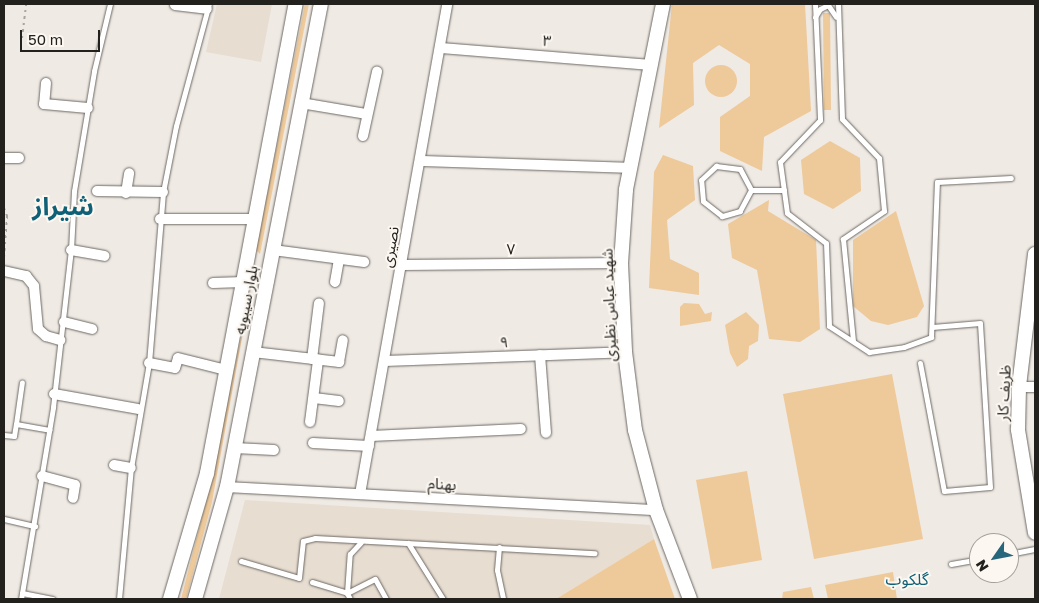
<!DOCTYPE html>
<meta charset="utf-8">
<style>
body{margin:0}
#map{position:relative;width:1039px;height:603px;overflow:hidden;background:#efeae4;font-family:"Golos Text","Noto Sans Arabic",sans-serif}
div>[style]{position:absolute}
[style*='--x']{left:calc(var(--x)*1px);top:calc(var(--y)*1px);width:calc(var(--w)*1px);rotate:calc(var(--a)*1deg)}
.built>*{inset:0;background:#e7ddd1}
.green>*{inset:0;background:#eec99a}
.round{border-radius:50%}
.path>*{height:2px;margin-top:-1px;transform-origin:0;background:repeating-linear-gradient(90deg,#a8a49f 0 2.5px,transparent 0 6.5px)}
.roads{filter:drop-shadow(0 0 1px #6d6863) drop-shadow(0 0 1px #6d6863)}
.lane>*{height:5px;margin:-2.5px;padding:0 2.5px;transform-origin:2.5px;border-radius:2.5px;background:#fff}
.street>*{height:10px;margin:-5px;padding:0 5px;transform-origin:5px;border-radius:5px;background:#fff}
.secondary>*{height:14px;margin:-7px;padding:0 7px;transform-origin:7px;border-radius:7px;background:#fff}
span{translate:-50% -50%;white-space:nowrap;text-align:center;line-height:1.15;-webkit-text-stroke:4px #fcf7f1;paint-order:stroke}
.street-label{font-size:15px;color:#22211e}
.neighbourhood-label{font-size:16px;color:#0e6077}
.town-label{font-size:25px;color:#0e6077;font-weight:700}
.frame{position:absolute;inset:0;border:5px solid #22211e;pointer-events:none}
.north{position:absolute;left:969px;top:533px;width:50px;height:50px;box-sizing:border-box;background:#fcf7f1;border:1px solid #a5a19d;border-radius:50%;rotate:237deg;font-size:14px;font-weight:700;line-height:20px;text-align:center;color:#22211e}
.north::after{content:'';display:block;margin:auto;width:18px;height:22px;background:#27677c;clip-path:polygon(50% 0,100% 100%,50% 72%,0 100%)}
.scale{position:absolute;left:20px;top:30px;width:80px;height:22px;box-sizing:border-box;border:2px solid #22211e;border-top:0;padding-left:6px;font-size:15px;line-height:18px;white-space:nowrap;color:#22211e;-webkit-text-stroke:4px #fcf7f1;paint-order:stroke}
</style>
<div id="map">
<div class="built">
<div style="clip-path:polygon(217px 4px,272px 4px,261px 62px,206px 52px)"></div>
<div style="clip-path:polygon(245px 500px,650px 525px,654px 539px,556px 599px,219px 599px)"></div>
</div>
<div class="green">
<div style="clip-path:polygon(305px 4px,309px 4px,260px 254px,256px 250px)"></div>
<div style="clip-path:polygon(672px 4px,805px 4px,811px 111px,764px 137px,762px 171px,720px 151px,720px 117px,750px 96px,750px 64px,719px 45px,693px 63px,694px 105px,659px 128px)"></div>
<div style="clip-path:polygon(823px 13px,830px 13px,831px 110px,824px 110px)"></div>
<div class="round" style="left:705px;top:65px;width:32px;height:32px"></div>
<div style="clip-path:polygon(830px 141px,860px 158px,861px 191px,833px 209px,804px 194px,801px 160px)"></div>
<div style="clip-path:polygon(663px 155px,693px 166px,695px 200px,667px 220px,670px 259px,699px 273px,699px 295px,649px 288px,654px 172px)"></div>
<div style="clip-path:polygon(769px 200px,768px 211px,816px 240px,820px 329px,800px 342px,769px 339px,757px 270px,732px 258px,728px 224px)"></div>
<div style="clip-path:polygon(896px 211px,924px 306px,917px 317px,888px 325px,871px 321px,853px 306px,853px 240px)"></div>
<div style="clip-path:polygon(252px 283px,212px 502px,186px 599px,181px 599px,211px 482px)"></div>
<div style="clip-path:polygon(684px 303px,699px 304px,705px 314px,712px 312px,711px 321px,680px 326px,680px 307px)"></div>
<div style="clip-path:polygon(746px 312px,759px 325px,758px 341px,749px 346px,748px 359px,737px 367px,730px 353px,725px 325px)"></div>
<div style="clip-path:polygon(892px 374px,923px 539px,814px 559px,783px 394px)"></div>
<div style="clip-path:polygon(747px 471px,762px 560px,712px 569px,696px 480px)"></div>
<div style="clip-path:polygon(654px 539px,675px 599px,556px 599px)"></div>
<div style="clip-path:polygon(893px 572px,897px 599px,828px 599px,825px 585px)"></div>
<div style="clip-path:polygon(811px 587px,814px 599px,782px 599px,783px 592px)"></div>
</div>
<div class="path">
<div style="--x:44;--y:4;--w:12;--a:0"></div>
<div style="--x:22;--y:38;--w:34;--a:-83"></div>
<div style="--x:4;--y:208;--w:9;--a:69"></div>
<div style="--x:7;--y:216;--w:42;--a:94.1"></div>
</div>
<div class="roads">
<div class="lane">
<div style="--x:815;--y:4;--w:116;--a:87.5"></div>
<div style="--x:820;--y:120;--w:58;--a:133.6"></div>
<div style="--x:780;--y:162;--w:51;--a:82.2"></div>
<div style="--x:787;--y:213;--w:49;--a:37.6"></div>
<div style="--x:826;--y:243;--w:83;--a:87.9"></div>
<div style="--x:829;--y:326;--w:48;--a:33"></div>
<div style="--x:869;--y:352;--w:35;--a:-8"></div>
<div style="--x:904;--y:347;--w:29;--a:-20"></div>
<div style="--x:931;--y:337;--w:155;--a:-87.8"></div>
<div style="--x:937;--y:182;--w:74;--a:-3.1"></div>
<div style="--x:838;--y:4;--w:115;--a:88"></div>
<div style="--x:842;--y:119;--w:54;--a:46.5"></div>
<div style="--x:879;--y:158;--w:53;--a:84.6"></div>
<div style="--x:884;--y:211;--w:50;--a:145.7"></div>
<div style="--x:843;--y:239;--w:102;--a:84.4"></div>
<div style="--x:815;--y:17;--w:9;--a:-58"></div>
<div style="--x:820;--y:9;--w:9;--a:-27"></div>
<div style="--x:828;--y:5;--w:14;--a:56"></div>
<div style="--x:751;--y:190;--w:24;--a:118"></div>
<div style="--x:740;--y:211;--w:19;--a:164"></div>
<div style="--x:722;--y:216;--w:24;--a:-142"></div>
<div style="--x:703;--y:201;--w:21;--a:-95"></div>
<div style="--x:701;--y:180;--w:21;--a:-43"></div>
<div style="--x:716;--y:166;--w:24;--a:7"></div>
<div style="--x:740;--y:169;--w:24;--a:62"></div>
<div style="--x:751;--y:190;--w:33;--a:0"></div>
<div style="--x:920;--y:363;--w:130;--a:79.4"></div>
<div style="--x:944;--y:491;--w:46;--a:-5"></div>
<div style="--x:990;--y:487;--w:164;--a:-93.5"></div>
<div style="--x:980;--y:323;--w:48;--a:175.2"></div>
<div style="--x:16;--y:424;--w:42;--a:-81.9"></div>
<div style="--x:4;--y:435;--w:10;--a:6"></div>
<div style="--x:14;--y:436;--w:12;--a:-81"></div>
<div style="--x:16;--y:424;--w:34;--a:10"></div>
<div style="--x:4;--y:519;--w:32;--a:13"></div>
<div style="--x:408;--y:543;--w:66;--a:58"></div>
<div style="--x:499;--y:547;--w:23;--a:95"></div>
<div style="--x:497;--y:570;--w:30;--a:78"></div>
<div style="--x:1009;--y:554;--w:26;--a:-11"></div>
<div style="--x:241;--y:561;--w:60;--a:16.3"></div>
<div style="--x:299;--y:578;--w:37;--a:-84"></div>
<div style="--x:303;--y:541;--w:12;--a:-14"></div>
<div style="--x:315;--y:538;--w:280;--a:3.1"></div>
<div style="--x:951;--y:564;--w:28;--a:-10"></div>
<div style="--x:312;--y:582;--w:37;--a:17"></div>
<div style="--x:347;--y:593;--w:39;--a:-86"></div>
<div style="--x:350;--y:554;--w:16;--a:-47"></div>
<div style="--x:22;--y:593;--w:31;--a:11"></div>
<div style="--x:21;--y:599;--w:195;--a:-80.5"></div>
<div style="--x:53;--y:407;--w:158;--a:-83.5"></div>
<div style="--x:71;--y:250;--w:59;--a:-87.1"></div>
<div style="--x:74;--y:191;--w:122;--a:-80.5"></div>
<div style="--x:94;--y:71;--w:69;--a:-76.6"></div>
<div style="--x:119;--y:599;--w:132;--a:-84.8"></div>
<div style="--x:131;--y:468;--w:107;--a:-80.3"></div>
<div style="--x:149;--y:363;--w:172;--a:-85.3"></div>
<div style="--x:163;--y:192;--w:67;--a:-78.9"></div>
<div style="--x:176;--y:126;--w:126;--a:-74.9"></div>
<div style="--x:350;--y:599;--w:7;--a:-117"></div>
<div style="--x:347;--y:593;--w:31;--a:-27"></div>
<div style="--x:375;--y:579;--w:23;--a:61"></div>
</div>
<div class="street">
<div style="--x:175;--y:5;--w:32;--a:7"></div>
<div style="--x:440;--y:48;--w:213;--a:4.6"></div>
<div style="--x:46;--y:83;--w:21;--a:95"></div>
<div style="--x:44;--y:104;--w:44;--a:5.2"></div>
<div style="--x:301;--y:103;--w:67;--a:9.5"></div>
<div style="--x:363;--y:136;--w:66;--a:-77.7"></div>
<div style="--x:4;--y:158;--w:15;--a:0"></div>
<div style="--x:420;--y:161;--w:209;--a:1.9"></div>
<div style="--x:97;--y:191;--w:66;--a:0.9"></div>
<div style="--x:126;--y:193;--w:20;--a:-81"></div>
<div style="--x:160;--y:219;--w:94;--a:0"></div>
<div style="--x:71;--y:250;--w:34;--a:10"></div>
<div style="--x:273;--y:250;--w:92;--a:7.5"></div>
<div style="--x:402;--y:265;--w:219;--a:-0.5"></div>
<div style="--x:4;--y:271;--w:23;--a:13"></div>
<div style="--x:26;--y:276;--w:13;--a:51"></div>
<div style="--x:34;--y:286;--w:43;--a:84.7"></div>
<div style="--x:38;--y:329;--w:11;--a:41"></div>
<div style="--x:46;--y:336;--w:15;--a:16"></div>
<div style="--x:335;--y:282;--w:23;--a:-80"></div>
<div style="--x:213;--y:283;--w:30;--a:-2"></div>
<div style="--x:64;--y:322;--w:29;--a:14"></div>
<div style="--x:253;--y:352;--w:87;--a:6.6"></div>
<div style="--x:339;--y:362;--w:22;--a:-80"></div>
<div style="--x:540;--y:355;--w:78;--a:85.6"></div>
<div style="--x:312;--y:359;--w:56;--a:-82.9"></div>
<div style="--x:385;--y:361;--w:240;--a:-2.1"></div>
<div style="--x:149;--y:363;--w:26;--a:11"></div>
<div style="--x:175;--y:368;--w:10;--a:-73"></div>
<div style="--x:178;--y:358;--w:49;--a:14"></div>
<div style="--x:1019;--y:387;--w:16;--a:0"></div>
<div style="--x:54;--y:394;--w:85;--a:10.1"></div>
<div style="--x:314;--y:398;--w:25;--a:7"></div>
<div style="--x:310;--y:422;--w:63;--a:-82.6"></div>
<div style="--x:371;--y:436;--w:150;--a:-2.7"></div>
<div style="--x:313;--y:443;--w:56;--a:3.1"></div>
<div style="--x:235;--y:448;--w:39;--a:3"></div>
<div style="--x:114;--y:465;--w:17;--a:10"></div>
<div style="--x:42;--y:476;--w:34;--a:15"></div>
<div style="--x:75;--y:485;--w:13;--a:99"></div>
<div style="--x:227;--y:487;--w:430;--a:3.1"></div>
<div style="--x:360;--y:494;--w:498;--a:-79.9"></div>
</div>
<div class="secondary">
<div style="--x:663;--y:4;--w:190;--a:101.3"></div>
<div style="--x:626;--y:190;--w:73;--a:93.9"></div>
<div style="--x:621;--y:263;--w:89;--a:87.4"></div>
<div style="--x:625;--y:352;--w:79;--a:82.7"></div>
<div style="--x:635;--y:430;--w:83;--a:75.3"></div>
<div style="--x:656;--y:510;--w:95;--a:69.1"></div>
<div style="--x:1035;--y:254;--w:134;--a:96.9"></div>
<div style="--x:1019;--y:387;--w:43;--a:91.3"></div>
<div style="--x:1018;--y:430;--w:104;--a:80.6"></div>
<div style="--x:170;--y:599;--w:131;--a:-73.6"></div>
<div style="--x:207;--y:473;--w:477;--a:-79.3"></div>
<div style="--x:195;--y:599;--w:116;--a:-74.1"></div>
<div style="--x:227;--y:487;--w:492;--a:-79"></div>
</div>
</div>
<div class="street-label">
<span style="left:547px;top:41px;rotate:5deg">۳</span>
<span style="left:390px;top:247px;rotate:-80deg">نصیری</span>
<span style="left:511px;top:249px;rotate:-1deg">۷</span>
<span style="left:246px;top:300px;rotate:-79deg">بلوار سیبویه</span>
<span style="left:609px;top:305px;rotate:-92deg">شهید عباس نظیری</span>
<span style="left:504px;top:342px;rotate:-2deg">۹</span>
<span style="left:1004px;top:393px;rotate:-87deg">ظریف کار</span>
<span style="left:442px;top:484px;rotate:3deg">بهنام</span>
</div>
<div class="neighbourhood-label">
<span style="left:907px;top:579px">گلکوب</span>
</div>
<div class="town-label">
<span style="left:63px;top:206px">شیراز</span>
</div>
<div class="frame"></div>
<div class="north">N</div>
<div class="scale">50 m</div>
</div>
